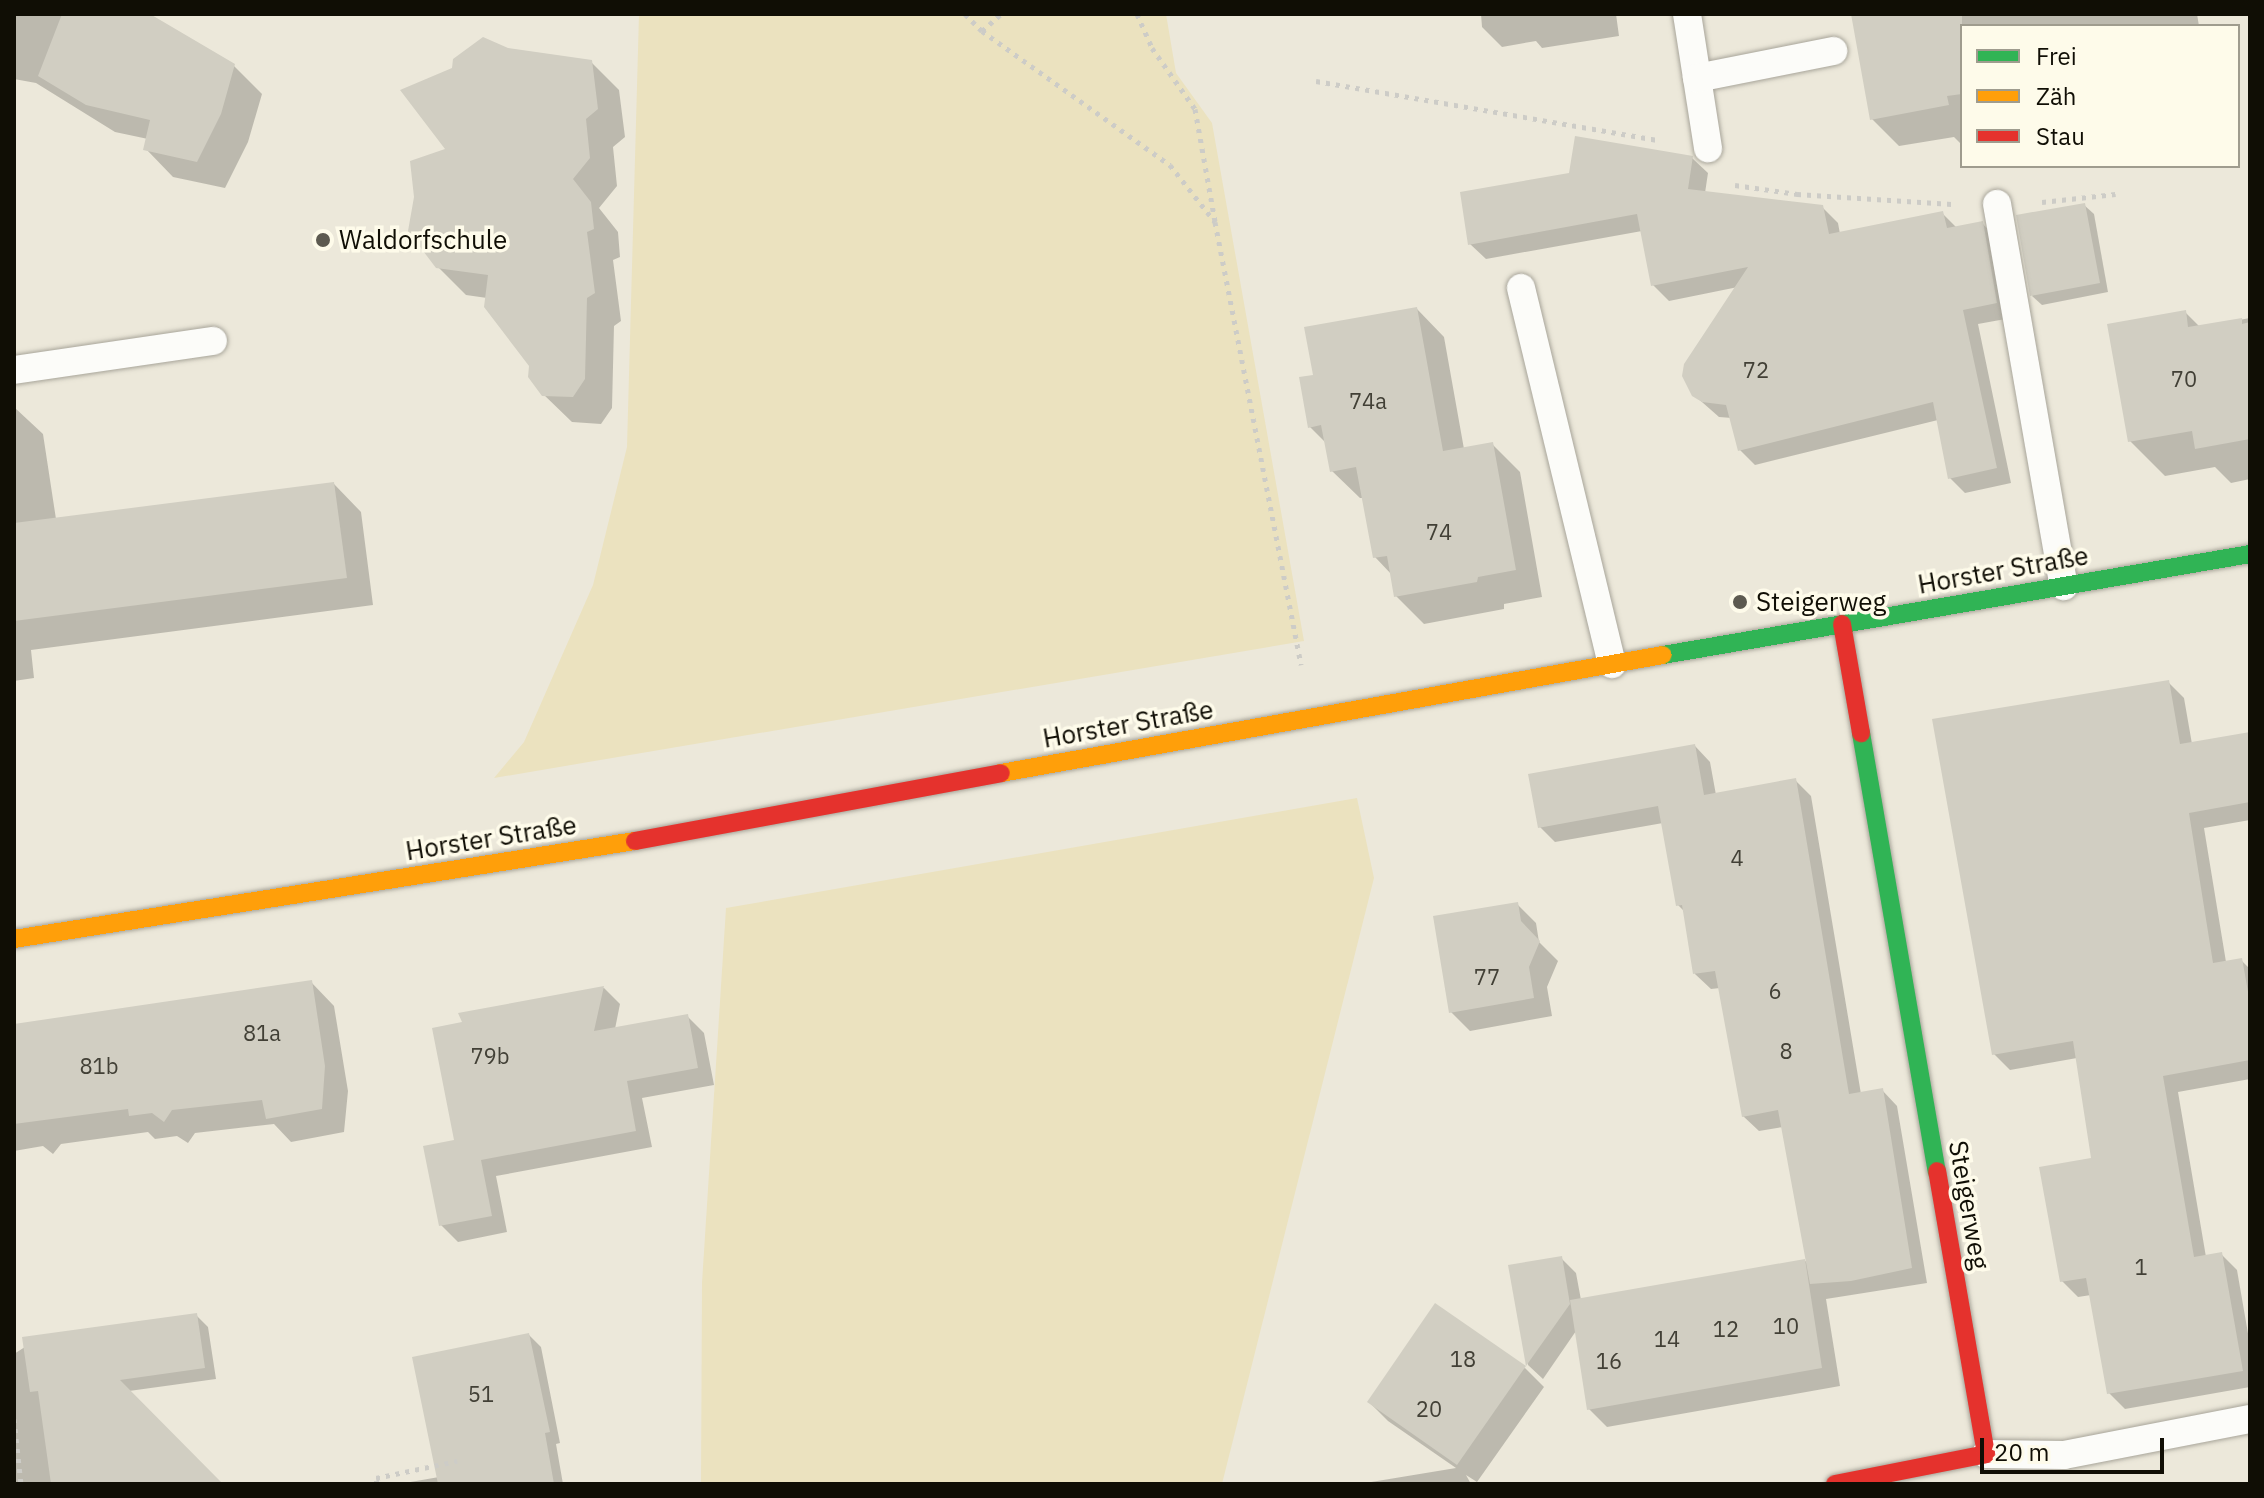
<!DOCTYPE html>
<meta charset="utf-8">
<style>
body{margin:0}
#map{position:relative;width:2264px;height:1498px;overflow:hidden;background:#ece8da;font-family:"IBM Plex Sans",sans-serif}
div>[style]{position:absolute}
[style*='--x']{left:calc(var(--x)*1px);top:calc(var(--y)*1px);width:calc(var(--w)*1px);rotate:calc(var(--a)*1deg)}
.green>*{inset:0;background:#ebe2bf}
.shadow>*{inset:0;background:#0003}
.building>*{inset:0;background:#d1cec2}
.path>*{height:5px;margin-top:-2.5px;transform-origin:0;background:repeating-linear-gradient(90deg,#cdccc7 0 4px,transparent 0 10px)}
.roads{filter:drop-shadow(0 0 2px #a8a59a) drop-shadow(0 0 2px #a8a59a)}
.lane>*{height:28px;margin:-14px;padding:0 14px;transform-origin:14px;border-radius:14px;background:#fcfcf9}
.fast>*{height:18px;margin:-9px;padding:0 9px;transform-origin:9px;border-radius:9px;background:#30b455}
.slow>*{height:18px;margin:-9px;padding:0 9px;transform-origin:9px;border-radius:9px;background:#ff9f0a}
.jam>*{height:18px;margin:-9px;padding:0 9px;transform-origin:9px;border-radius:9px;background:#e5322d}
.dots>*{width:22px;height:22px;translate:-50% -50%;box-sizing:border-box;border:4px solid #fefbea;border-radius:50%}
span{translate:-50% -50%;white-space:nowrap;text-align:center;line-height:1.15;-webkit-text-stroke:7px #fefbea;paint-order:stroke}
.number-label{font-size:22px;color:#424036}
.number-label span{-webkit-text-stroke-width:0}
.poi-label{font-size:26px;color:#100e05}
.left{translate:0 -50%;text-align:left}
.street-label{font-size:26px;color:#100e05}
.frame{position:absolute;inset:0;border:16px solid #100e05;pointer-events:none}
.legend{position:absolute;left:1960px;top:24px;width:280px;height:144px;box-sizing:border-box;background:#fefbea;border:2px solid #9f9c8e;margin:0;padding:10px 14px;list-style:none;font-size:24px;color:#100e05}
.legend li{display:flex;align-items:center;gap:16px;height:40px}
.legend b{width:40px;border:2px solid #9f9c8e}
.scale{position:absolute;left:1980px;top:1438px;width:184px;height:36px;box-sizing:border-box;border:4px solid #100e05;border-top:0;padding-left:10px;font-size:24px;line-height:28px;white-space:nowrap;color:#100e05;-webkit-text-stroke:6px #fefbea;paint-order:stroke}
</style>
<div id="map">
<div class="green">
<div style="clip-path:polygon(639px 14px,1166px 14px,1176px 73px,1212px 123px,1304px 641px,494px 778px,524px 742px,593px 585px,627px 447px)"></div>
<div style="clip-path:polygon(1357px 798px,1374px 878px,1222px 1484px,701px 1484px,702px 1283px,726px 908px)"></div>
</div>
<div class="shadow">
<div style="clip-path:polygon(14px 14px,146px 14px,234px 66px,262px 94px,248px 142px,225px 188px,173px 177px,146px 149px,148px 139px,115px 132px,36px 83px,14px 79px)"></div>
<div style="clip-path:polygon(1481px 14px,1616px 14px,1619px 36px,1542px 48px,1536px 41px,1502px 47px,1482px 27px)"></div>
<div style="clip-path:polygon(1853px 14px,2197px 14px,2199px 26px,1962px 26px,1962px 145px,1954px 137px,1899px 146px,1872px 119px)"></div>
<div style="clip-path:polygon(508px 50px,591px 62px,619px 90px,625px 137px,613px 147px,617px 186px,599px 208px,618px 232px,620px 257px,613px 260px,621px 321px,614px 326px,612px 408px,601px 424px,572px 422px,543px 394px,531px 365px,487px 298px,466px 295px,438px 267px,448px 150px)"></div>
<div style="clip-path:polygon(1692px 158px,1708px 173px,1705px 193px,1822px 207px,1838px 223px,1840px 234px,1942px 213px,1957px 228px,1982px 223px,1997px 239px,2011px 318px,1978px 324px,2011px 483px,1965px 493px,1950px 478px,1938px 420px,1755px 465px,1740px 450px,1732px 418px,1719px 417px,1694px 395px,1738px 287px,1669px 301px,1653px 285px,1642px 231px,1486px 259px,1470px 244px)"></div>
<div style="clip-path:polygon(2084px 205px,2094px 214px,2108px 292px,2042px 305px,2032px 296px)"></div>
<div style="clip-path:polygon(1417px 309px,1444px 337px,1464px 449px,1492px 444px,1520px 472px,1542px 597px,1504px 604px,1504px 609px,1424px 624px,1396px 596px,1392px 575px,1375px 557px,1364px 498px,1360px 498px,1332px 471px,1327px 444px,1310px 427px,1315px 376px)"></div>
<div style="clip-path:polygon(2185px 312px,2200px 327px,2250px 318px,2250px 479px,2231px 483px,2215px 467px,2165px 476px,2130px 441px)"></div>
<div style="clip-path:polygon(14px 407px,43px 434px,56px 519px,334px 484px,361px 512px,373px 605px,31px 650px,34px 678px,14px 681px)"></div>
<div style="clip-path:polygon(2168px 682px,2184px 698px,2192px 744px,2250px 734px,2250px 820px,2204px 828px,2226px 962px,2241px 960px,2250px 969px,2250px 1079px,2178px 1092px,2206px 1257px,2221px 1254px,2237px 1270px,2250px 1345px,2250px 1387px,2125px 1409px,2109px 1393px,2091px 1295px,2078px 1297px,2062px 1281px,2094px 1160px,2077px 1058px,2010px 1070px,1994px 1054px)"></div>
<div style="clip-path:polygon(1695px 746px,1710px 762px,1716px 795px,1796px 781px,1811px 796px,1861px 1094px,1882px 1090px,1897px 1106px,1927px 1283px,1826px 1299px,1840px 1386px,1607px 1427px,1589px 1409px,1576px 1331px,1543px 1379px,1528px 1365px,1510px 1266px,1561px 1258px,1576px 1273px,1581px 1300px,1807px 1261px,1783px 1127px,1759px 1131px,1743px 1116px,1720px 988px,1711px 989px,1695px 974px,1685px 912px,1678px 905px,1663px 823px,1555px 842px,1540px 827px)"></div>
<div style="clip-path:polygon(1517px 904px,1536px 923px,1539px 942px,1558px 961px,1547px 987px,1552px 1016px,1470px 1031px,1451px 1012px)"></div>
<div style="clip-path:polygon(311px 982px,334px 1006px,348px 1091px,344px 1132px,291px 1142px,274px 1124px,195px 1133px,188px 1143px,177px 1136px,155px 1139px,148px 1132px,61px 1144px,53px 1154px,43px 1146px,14px 1151px,14px 1026px)"></div>
<div style="clip-path:polygon(604px 988px,620px 1004px,615px 1029px,687px 1016px,704px 1033px,714px 1085px,642px 1098px,652px 1147px,496px 1176px,507px 1232px,458px 1242px,441px 1225px,456px 1142px,465px 1023px,461px 1014px)"></div>
<div style="clip-path:polygon(196px 1315px,208px 1327px,216px 1379px,129px 1391px,221px 1484px,14px 1484px,14px 1354px,42px 1336px)"></div>
<div style="clip-path:polygon(529px 1335px,541px 1347px,560px 1443px,556px 1444px,563px 1484px,399px 1484px,439px 1477px)"></div>
<div style="clip-path:polygon(1525px 1368px,1544px 1387px,1477px 1482px,1466px 1475px,1471px 1484px,1359px 1484px,1456px 1468px,1388px 1421px,1369px 1402px)"></div>
</div>
<div class="building">
<div style="clip-path:polygon(62px 14px,150px 14px,235px 64px,221px 114px,197px 162px,143px 150px,150px 120px,86px 105px,38px 76px)"></div>
<div style="clip-path:polygon(1851px 14px,1962px 14px,1962px 94px,1947px 96px,1949px 105px,1870px 120px)"></div>
<div style="clip-path:polygon(483px 37px,508px 48px,592px 60px,598px 109px,586px 119px,590px 158px,573px 179px,591px 202px,594px 229px,587px 232px,595px 293px,587px 298px,585px 379px,573px 397px,542px 396px,528px 377px,529px 366px,484px 307px,488px 275px,436px 268px,408px 231px,414px 197px,410px 161px,445px 149px,400px 90px,452px 68px,453px 59px)"></div>
<div style="clip-path:polygon(1575px 136px,1693px 156px,1688px 189px,1823px 205px,1829px 234px,1943px 211px,1947px 228px,1983px 221px,1997px 303px,1963px 310px,1997px 468px,1948px 479px,1933px 402px,1738px 451px,1726px 405px,1702px 402px,1692px 396px,1682px 376px,1684px 364px,1748px 267px,1651px 286px,1637px 214px,1468px 245px,1460px 192px,1569px 173px)"></div>
<div style="clip-path:polygon(2085px 203px,2100px 283px,2030px 296px,2016px 215px)"></div>
<div style="clip-path:polygon(1417px 307px,1443px 451px,1493px 442px,1516px 570px,1478px 577px,1477px 582px,1394px 597px,1387px 556px,1373px 558px,1356px 467px,1330px 472px,1321px 425px,1308px 428px,1299px 377px,1313px 375px,1304px 327px)"></div>
<div style="clip-path:polygon(2186px 310px,2188px 327px,2242px 318px,2242px 324px,2250px 322px,2250px 439px,2195px 449px,2192px 431px,2128px 442px,2107px 324px)"></div>
<div style="clip-path:polygon(334px 482px,347px 578px,14px 621px,14px 523px)"></div>
<div style="clip-path:polygon(2169px 680px,2180px 744px,2250px 732px,2250px 802px,2189px 813px,2213px 963px,2242px 958px,2250px 1003px,2250px 1060px,2163px 1076px,2194px 1257px,2222px 1252px,2243px 1371px,2107px 1394px,2086px 1278px,2060px 1282px,2039px 1167px,2091px 1158px,2073px 1041px,1992px 1055px,1932px 719px)"></div>
<div style="clip-path:polygon(1695px 744px,1704px 795px,1796px 778px,1849px 1094px,1883px 1088px,1912px 1268px,1851px 1281px,1810px 1284px,1778px 1110px,1742px 1117px,1715px 971px,1693px 974px,1682px 905px,1676px 906px,1658px 806px,1538px 828px,1528px 774px)"></div>
<div style="clip-path:polygon(1518px 902px,1521px 921px,1540px 941px,1529px 967px,1534px 998px,1449px 1013px,1433px 916px)"></div>
<div style="clip-path:polygon(312px 980px,325px 1066px,322px 1109px,266px 1119px,262px 1100px,172px 1110px,164px 1122px,152px 1113px,129px 1116px,128px 1109px,14px 1124px,14px 1024px)"></div>
<div style="clip-path:polygon(604px 986px,594px 1031px,688px 1014px,698px 1068px,627px 1081px,636px 1131px,481px 1160px,492px 1216px,439px 1226px,423px 1146px,454px 1140px,432px 1028px,462px 1022px,458px 1013px)"></div>
<div style="clip-path:polygon(1562px 1256px,1570px 1304px,1526px 1366px,1508px 1265px)"></div>
<div style="clip-path:polygon(1805px 1259px,1822px 1368px,1587px 1410px,1570px 1300px)"></div>
<div style="clip-path:polygon(1435px 1303px,1526px 1366px,1457px 1465px,1367px 1402px)"></div>
<div style="clip-path:polygon(197px 1313px,205px 1368px,120px 1380px,223px 1484px,51px 1484px,38px 1391px,30px 1392px,22px 1337px)"></div>
<div style="clip-path:polygon(529px 1333px,550px 1432px,545px 1433px,554px 1484px,438px 1484px,412px 1357px)"></div>
</div>
<div class="path">
<div style="--x:965;--y:14;--w:24;--a:45"></div>
<div style="--x:982;--y:31;--w:231;--a:35.5"></div>
<div style="--x:1170;--y:165;--w:73;--a:51.7"></div>
<div style="--x:1215;--y:222;--w:451;--a:79"></div>
<div style="--x:1137;--y:14;--w:37;--a:66"></div>
<div style="--x:1152;--y:48;--w:75;--a:54.8"></div>
<div style="--x:1195;--y:109;--w:114;--a:79.9"></div>
<div style="--x:982;--y:31;--w:25;--a:-42"></div>
<div style="--x:1316;--y:81;--w:348;--a:9.8"></div>
<div style="--x:1735;--y:185;--w:63;--a:8.3"></div>
<div style="--x:1797;--y:194;--w:155;--a:3.7"></div>
<div style="--x:2042;--y:202;--w:74;--a:-6.2"></div>
<div style="--x:14;--y:1419;--w:65;--a:83.9"></div>
<div style="--x:377;--y:1484;--w:6;--a:-99"></div>
<div style="--x:376;--y:1478;--w:83;--a:-11.9"></div>
</div>
<div class="roads">
<div class="lane">
<div style="--x:1687;--y:14;--w:136;--a:81.1"></div>
<div style="--x:1697;--y:78;--w:139;--a:-11.2"></div>
<div style="--x:1997;--y:204;--w:388;--a:80.1"></div>
<div style="--x:1521;--y:288;--w:387;--a:76.4"></div>
<div style="--x:14;--y:370;--w:201;--a:-8.3"></div>
<div style="--x:1986;--y:1454;--w:78;--a:0.7"></div>
<div style="--x:2064;--y:1455;--w:189;--a:-11"></div>
</div>
<div class="fast">
<div style="--x:1663;--y:655;--w:596;--a:-9.76"></div>
<div style="--x:1861;--y:733;--w:445;--a:80.2"></div>
</div>
<div class="slow">
<div style="--x:1001;--y:773;--w:672;--a:-10.11"></div>
<div style="--x:14;--y:939;--w:629;--a:-8.97"></div>
</div>
<div class="jam">
<div style="--x:1842;--y:624;--w:111;--a:80.1"></div>
<div style="--x:635;--y:841;--w:372;--a:-10.5"></div>
<div style="--x:1835;--y:1484;--w:154;--a:-11.2"></div>
<div style="--x:1986;--y:1454;--w:287;--a:-99.8"></div>
</div>
</div>
<div class="dots">
<div style="left:323px;top:240px;background:#5d5a50"></div>
<div style="left:1740px;top:602px;background:#5d5a50"></div>
</div>
<div class="number-label">
<span style="left:1756px;top:370px">72</span>
<span style="left:2184px;top:379px">70</span>
<span style="left:1368px;top:401px">74a</span>
<span style="left:1439px;top:532px">74</span>
<span style="left:1737px;top:858px">4</span>
<span style="left:1487px;top:977px">77</span>
<span style="left:1775px;top:991px">6</span>
<span style="left:262px;top:1033px">81a</span>
<span style="left:1786px;top:1051px">8</span>
<span style="left:490px;top:1056px">79b</span>
<span style="left:99px;top:1066px">81b</span>
<span style="left:2141px;top:1267px">1</span>
<span style="left:1786px;top:1326px">10</span>
<span style="left:1726px;top:1329px">12</span>
<span style="left:1667px;top:1339px">14</span>
<span style="left:1463px;top:1359px">18</span>
<span style="left:1609px;top:1361px">16</span>
<span style="left:481px;top:1394px">51</span>
<span style="left:1429px;top:1409px">20</span>
</div>
<div class="poi-label">
<span class="left" style="left:339px;top:240px">Waldorfschule</span>
<span class="left" style="left:1756px;top:602px">Steigerweg</span>
</div>
<div class="street-label">
<span style="left:2003px;top:570px;rotate:-10deg">Horster Straße</span>
<span style="left:1128px;top:724px;rotate:-10deg">Horster Straße</span>
<span style="left:491px;top:838px;rotate:-9deg">Horster Straße</span>
<span style="left:1969px;top:1205px;rotate:80deg">Steigerweg</span>
</div>
<div class="frame"></div>
<ul class="legend">
<li><b style="height:10px;background:#30b455"></b>Frei</li>
<li><b style="height:10px;background:#ff9f0a"></b>Zäh</li>
<li><b style="height:10px;background:#e5322d"></b>Stau</li>
</ul>
<div class="scale">20 m</div>
</div>
